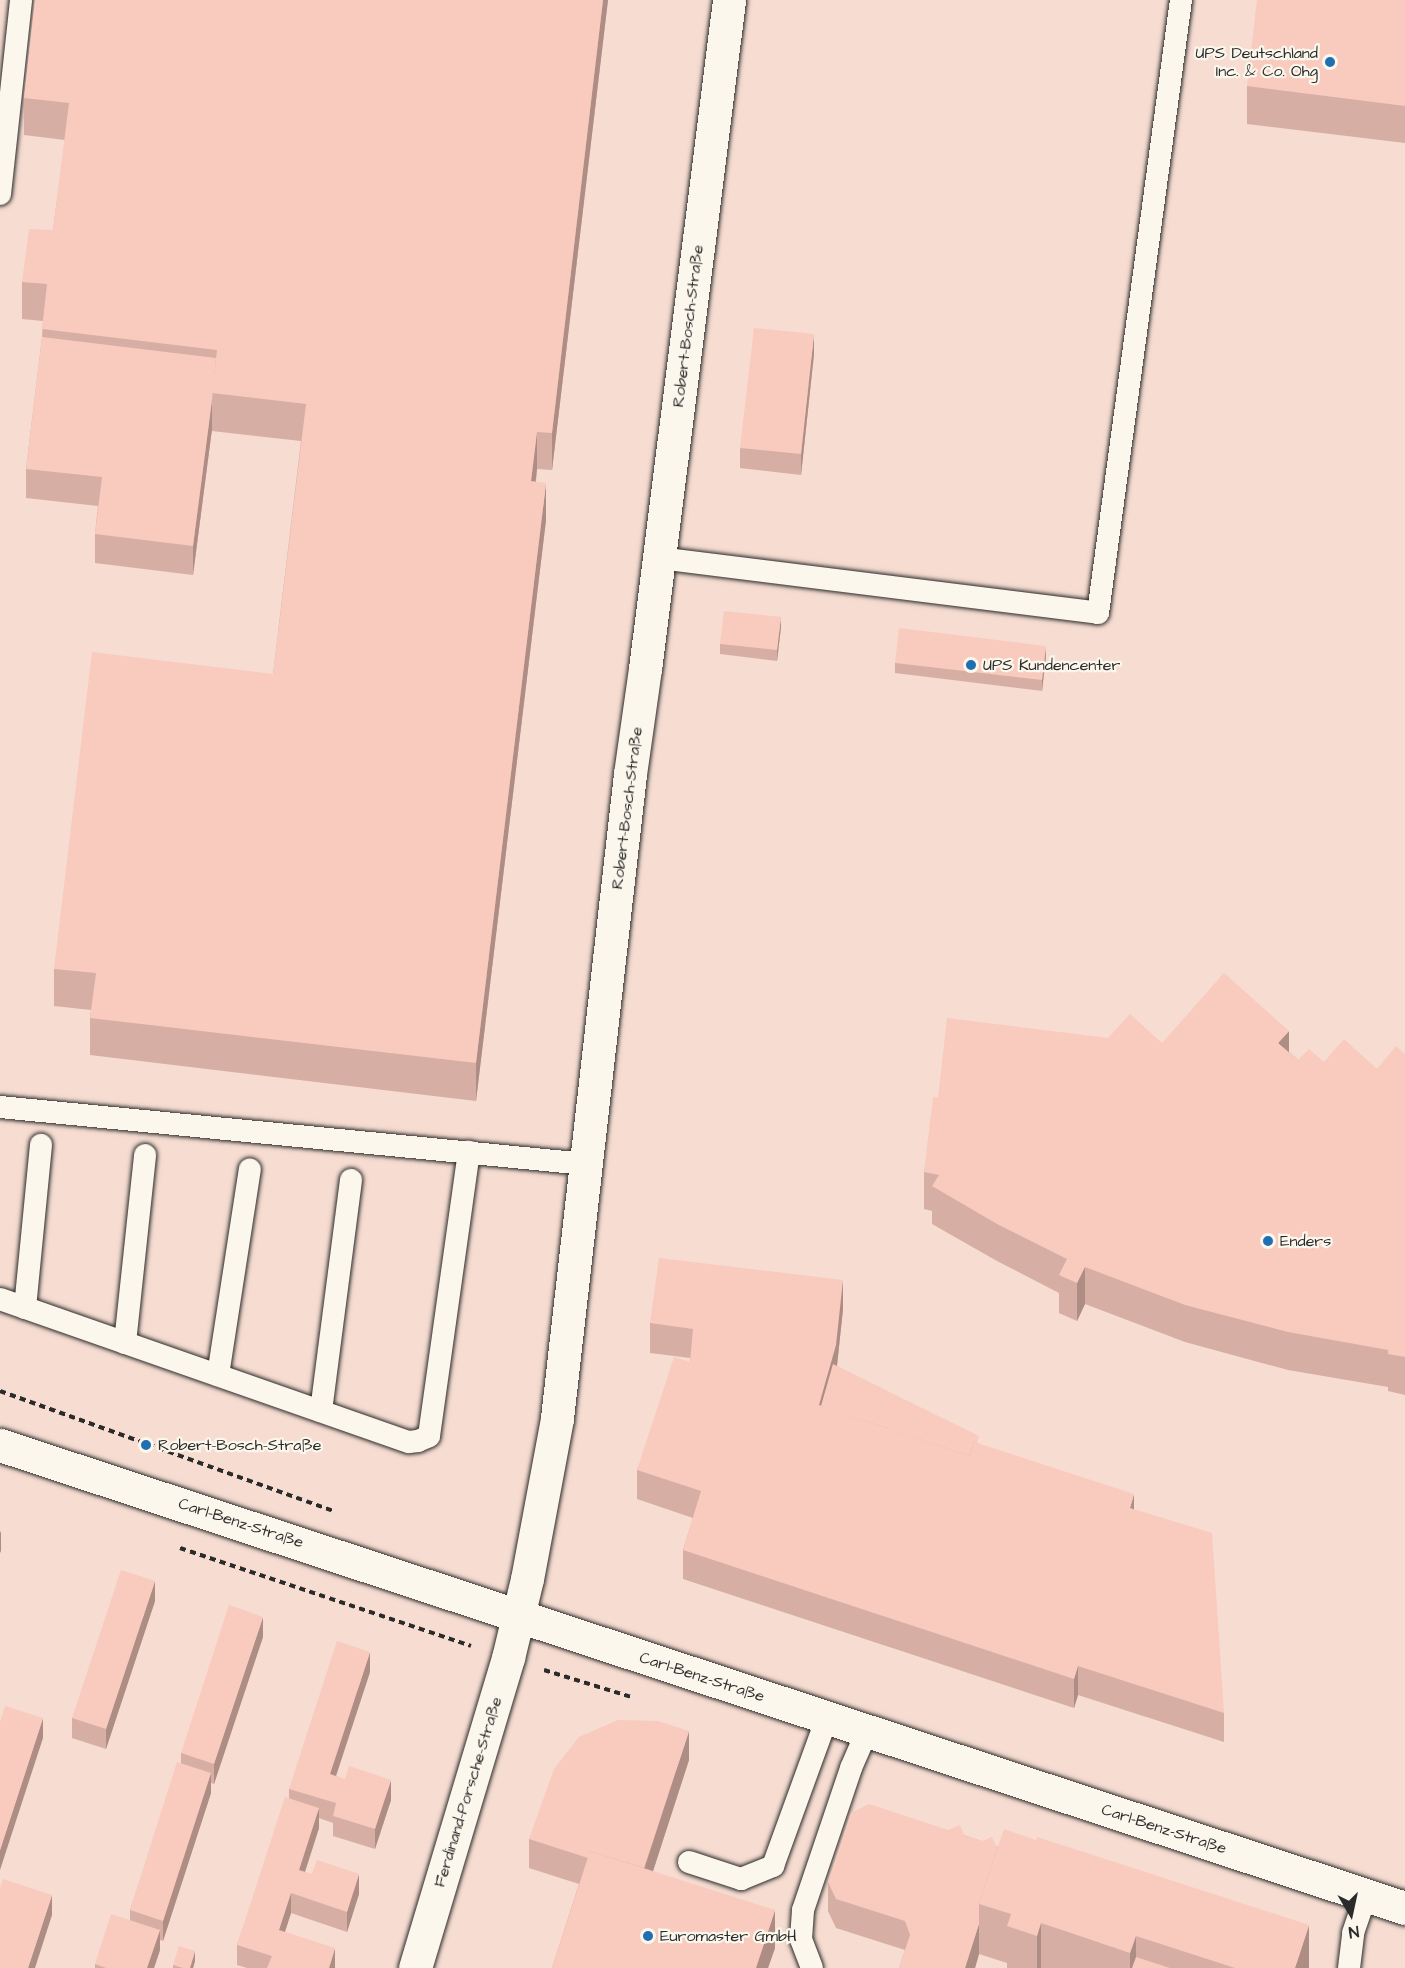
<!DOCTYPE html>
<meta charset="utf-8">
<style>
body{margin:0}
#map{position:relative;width:1405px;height:1968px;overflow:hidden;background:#faeade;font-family:"Architects Daughter",sans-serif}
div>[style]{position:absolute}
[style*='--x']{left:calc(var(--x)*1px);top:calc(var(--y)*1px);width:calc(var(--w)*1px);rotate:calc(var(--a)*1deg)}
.built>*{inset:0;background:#f6dcd1}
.path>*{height:4px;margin-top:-2px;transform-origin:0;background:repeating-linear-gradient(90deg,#2b2b2b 0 6px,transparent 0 10.5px)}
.roads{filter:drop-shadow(0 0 2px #2b2b2b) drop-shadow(0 0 2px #2b2b2b)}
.lane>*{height:22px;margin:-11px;padding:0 11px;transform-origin:11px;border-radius:11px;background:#fbf7ec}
.street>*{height:33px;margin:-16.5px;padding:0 16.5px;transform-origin:16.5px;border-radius:16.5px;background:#fbf7ec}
.secondary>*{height:33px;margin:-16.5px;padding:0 16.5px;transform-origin:16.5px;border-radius:16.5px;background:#fbf7ec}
.wall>*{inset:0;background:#d6aea3}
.shaded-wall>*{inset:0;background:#ae8d85}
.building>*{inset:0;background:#f9cabe}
.dots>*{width:16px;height:16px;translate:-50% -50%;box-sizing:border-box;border:3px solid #fbf7ec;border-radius:50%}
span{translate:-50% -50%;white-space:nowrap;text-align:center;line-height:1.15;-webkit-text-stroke:4.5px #fbf7ec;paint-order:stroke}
.poi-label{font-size:16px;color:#2b2b2b}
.right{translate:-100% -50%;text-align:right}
.left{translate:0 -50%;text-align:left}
.street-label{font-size:16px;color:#2b2b2b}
.north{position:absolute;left:1321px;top:1884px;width:60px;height:60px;-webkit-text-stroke:4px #fbf7ec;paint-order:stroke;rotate:171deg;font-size:16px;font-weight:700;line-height:24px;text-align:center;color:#2b2b2b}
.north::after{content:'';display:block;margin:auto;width:21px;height:27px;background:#2b2b2b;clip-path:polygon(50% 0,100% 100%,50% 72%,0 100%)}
</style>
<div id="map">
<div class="built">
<div style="clip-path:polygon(0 0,1405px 0,1405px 1968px,0 1968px)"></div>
</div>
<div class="path">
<div style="--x:0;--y:1391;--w:354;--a:19.8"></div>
<div style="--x:180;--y:1548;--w:307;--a:18.6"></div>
<div style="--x:544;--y:1670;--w:91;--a:17.2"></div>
</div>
<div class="roads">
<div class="lane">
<div style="--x:0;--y:194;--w:195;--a:-83.8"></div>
<div style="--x:659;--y:558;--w:442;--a:7.1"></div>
<div style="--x:1098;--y:613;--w:619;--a:-82.29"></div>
<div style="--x:0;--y:1107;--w:589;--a:5.56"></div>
<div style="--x:0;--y:1299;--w:433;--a:19.3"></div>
<div style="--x:409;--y:1442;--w:9;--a:-6"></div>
<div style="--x:418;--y:1441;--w:12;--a:-24"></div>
<div style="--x:429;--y:1436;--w:287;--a:-82"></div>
<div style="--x:25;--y:1308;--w:164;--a:-84.4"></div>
<div style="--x:125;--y:1343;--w:189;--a:-83.9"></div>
<div style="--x:218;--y:1375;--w:208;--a:-81.2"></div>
<div style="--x:321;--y:1411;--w:233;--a:-82.6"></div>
<div style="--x:689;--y:1862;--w:55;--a:18.1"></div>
<div style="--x:741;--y:1879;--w:35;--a:-22"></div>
<div style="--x:773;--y:1866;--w:158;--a:-70"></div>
<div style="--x:812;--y:1968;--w:31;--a:-111"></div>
<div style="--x:801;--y:1939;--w:29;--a:-86"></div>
<div style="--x:803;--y:1910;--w:150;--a:-71.3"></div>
<div style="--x:851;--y:1768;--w:40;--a:-66.6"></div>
<div style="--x:1349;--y:1968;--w:35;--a:-83"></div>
<div style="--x:1353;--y:1933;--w:40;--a:-71.1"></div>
</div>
<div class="street">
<div style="--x:415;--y:1968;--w:324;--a:-73.3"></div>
<div style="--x:508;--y:1658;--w:81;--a:-76.5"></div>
<div style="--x:527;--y:1579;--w:164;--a:-79.4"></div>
<div style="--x:557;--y:1418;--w:648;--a:-83.53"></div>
<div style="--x:630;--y:774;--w:106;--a:-81.9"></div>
<div style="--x:645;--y:669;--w:674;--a:-82.84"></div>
</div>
<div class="secondary">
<div style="--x:0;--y:1445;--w:1479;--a:18.24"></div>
</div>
</div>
<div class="wall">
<div style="clip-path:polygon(35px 0,608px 0,552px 470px,537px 469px,536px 482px,546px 520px,476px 1101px,90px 1055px,90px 1018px,91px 1010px,54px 1006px,54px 969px,273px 674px,301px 441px,212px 431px,212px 429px,193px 575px,95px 563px,95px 534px,98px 506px,26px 498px,26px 469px,42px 337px,43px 321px,22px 319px,22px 282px,53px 230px,65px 140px,24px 135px,24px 98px)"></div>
<div style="clip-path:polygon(1405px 0,1405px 143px,1247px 124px,1247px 86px)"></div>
<div style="clip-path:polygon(814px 354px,801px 475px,740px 468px,740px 448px)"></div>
<div style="clip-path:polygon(781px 627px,777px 661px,720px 654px,720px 644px)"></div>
<div style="clip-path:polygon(1046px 656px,1042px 691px,895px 673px,895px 663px)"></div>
<div style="clip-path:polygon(1108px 1038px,1162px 1043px,1289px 1052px,1298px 1060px,1324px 1062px,1377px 1069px,1405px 1054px,1405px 1395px,1388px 1391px,1388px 1387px,1288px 1370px,1185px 1342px,1085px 1304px,1077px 1321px,1059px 1313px,1059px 1293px,997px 1261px,932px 1224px,932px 1211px,924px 1209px,924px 1172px,938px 1098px)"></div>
<div style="clip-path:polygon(843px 1309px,837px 1366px,979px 1444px,1134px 1509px,1224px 1713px,1224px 1742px,1078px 1695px,1074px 1708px,683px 1579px,683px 1550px,693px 1518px,637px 1499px,637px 1470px,690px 1362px,690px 1358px,650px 1353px,650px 1323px)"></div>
<div style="clip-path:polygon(155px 1601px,106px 1749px,72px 1738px,72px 1718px)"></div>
<div style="clip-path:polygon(263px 1637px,214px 1784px,211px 1783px,211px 1793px,163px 1941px,160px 1940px,160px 1950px,154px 1968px,95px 1968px,95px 1964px,130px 1920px,130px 1910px,181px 1763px,181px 1753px)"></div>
<div style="clip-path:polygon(370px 1672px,336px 1776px,391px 1800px,375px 1849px,333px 1836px,333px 1823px,319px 1818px,319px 1828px,305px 1872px,359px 1894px,347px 1932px,291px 1913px,285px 1932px,335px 1968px,247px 1968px,237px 1965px,237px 1945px,289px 1798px,289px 1789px)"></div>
<div style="clip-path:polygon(689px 1760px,653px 1871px,775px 1948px,768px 1968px,552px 1968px,579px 1884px,529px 1868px,529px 1839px)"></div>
<div style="clip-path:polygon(964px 1835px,996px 1846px,1309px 1968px,1007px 1968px,1007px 1963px,979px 1954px,975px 1968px,899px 1968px,905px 1950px,836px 1928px,828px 1911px,828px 1882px)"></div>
<div style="clip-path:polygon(195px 1961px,193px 1968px,173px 1968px,173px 1965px)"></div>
</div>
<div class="shaded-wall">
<div style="clip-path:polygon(603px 0,608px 0,552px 470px,552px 433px)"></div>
<div style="clip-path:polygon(814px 334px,814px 354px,801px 475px,801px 454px)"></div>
<div style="clip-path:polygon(212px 400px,212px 429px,193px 575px,193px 546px)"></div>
<div style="clip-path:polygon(537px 432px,537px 469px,531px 519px,531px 481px)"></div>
<div style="clip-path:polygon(546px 483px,546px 520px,476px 1101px,476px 1063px)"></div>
<div style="clip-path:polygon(781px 617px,781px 627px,777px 661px,777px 650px)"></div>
<div style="clip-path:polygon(1046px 646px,1046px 656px,1042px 691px,1042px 680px)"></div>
<div style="clip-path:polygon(1289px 1031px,1289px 1068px,1278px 1043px)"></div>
<div style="clip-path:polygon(1085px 1267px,1085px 1304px,1077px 1321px,1077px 1283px)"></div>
<div style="clip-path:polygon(843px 1280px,843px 1309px,836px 1375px,824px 1416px,819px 1405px)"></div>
<div style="clip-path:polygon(1134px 1494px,1134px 1523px,1130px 1508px)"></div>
<div style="clip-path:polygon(1px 1531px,1px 1551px,0 1553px,0 1533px)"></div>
<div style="clip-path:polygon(155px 1581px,155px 1601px,106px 1749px,106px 1729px)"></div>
<div style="clip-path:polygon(263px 1617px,263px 1637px,214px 1784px,214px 1764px)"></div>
<div style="clip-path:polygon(370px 1652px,370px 1672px,330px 1794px,330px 1774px)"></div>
<div style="clip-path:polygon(1078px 1666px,1078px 1695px,1074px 1708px,1074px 1679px)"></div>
<div style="clip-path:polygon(43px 1718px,43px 1738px,0 1870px,0 1850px)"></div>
<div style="clip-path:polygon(689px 1731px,689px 1760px,642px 1905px,642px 1876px)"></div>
<div style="clip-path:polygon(211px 1773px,211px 1793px,163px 1941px,163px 1921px)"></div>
<div style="clip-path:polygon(391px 1780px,391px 1800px,375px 1849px,375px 1829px)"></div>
<div style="clip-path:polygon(319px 1808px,319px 1828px,299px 1890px,299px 1870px)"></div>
<div style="clip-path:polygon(359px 1874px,359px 1894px,347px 1932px,347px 1912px)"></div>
<div style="clip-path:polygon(291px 1893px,291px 1913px,279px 1950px,279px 1930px)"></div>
<div style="clip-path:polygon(52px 1895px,52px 1915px,35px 1968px,28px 1968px)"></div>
<div style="clip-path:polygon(775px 1910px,775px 1948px,768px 1968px,756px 1968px)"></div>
<div style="clip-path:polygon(1041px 1923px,1041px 1968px,1037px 1968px,1037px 1936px)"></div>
<div style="clip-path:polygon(979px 1924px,979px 1954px,975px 1968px,965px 1968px)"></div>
<div style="clip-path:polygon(1309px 1925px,1309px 1968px,1295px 1968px)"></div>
<div style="clip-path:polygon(160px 1930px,160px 1950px,154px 1968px,147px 1968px)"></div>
<div style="clip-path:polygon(1136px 1936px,1136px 1968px,1130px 1968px,1130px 1953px)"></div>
<div style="clip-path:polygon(335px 1948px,335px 1968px,329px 1968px)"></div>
<div style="clip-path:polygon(195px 1951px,195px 1961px,193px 1968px,190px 1968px)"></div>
</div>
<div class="building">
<div style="clip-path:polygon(35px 0,603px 0,552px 433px,537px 432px,531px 481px,546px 483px,476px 1063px,90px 1018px,96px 973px,54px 969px,92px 652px,273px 674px,306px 404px,212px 393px,217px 350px,42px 329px,47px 284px,22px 282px,29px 229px,53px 230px,69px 103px,24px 98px)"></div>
<div style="clip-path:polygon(1257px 0,1405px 0,1405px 106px,1247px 86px)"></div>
<div style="clip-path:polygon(754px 328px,814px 334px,801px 454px,740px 448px)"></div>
<div style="clip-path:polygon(42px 337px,216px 358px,212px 400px,193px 546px,95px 534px,102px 477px,26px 469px)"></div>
<div style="clip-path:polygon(724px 611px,781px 617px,777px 650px,720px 644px)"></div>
<div style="clip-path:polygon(899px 628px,1046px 646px,1042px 680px,895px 663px)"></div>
<div style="clip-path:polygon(1224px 973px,1289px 1031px,1278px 1043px,1298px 1060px,1309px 1049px,1324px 1062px,1344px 1039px,1377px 1069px,1396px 1046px,1405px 1054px,1405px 1357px,1388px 1354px,1388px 1350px,1288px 1332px,1185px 1305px,1085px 1267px,1077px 1283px,1059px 1275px,1067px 1259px,997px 1224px,932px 1186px,939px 1175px,924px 1172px,933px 1097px,938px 1098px,947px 1018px,1108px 1038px,1130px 1014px,1162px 1043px)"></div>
<div style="clip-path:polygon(659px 1258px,843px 1280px,836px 1345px,819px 1405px,970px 1456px,974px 1442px,1134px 1494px,1130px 1508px,1212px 1533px,1224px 1713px,1078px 1666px,1074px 1679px,683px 1550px,701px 1491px,637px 1470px,674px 1357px,690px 1362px,693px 1329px,650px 1323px)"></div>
<div style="clip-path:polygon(833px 1364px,979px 1436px,977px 1443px,974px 1442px,970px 1456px,821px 1406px)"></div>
<div style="clip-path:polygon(121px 1570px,155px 1581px,106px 1729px,72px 1718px)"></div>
<div style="clip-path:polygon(229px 1605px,263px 1617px,214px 1764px,181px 1753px)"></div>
<div style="clip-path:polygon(337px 1641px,370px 1652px,330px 1774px,345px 1779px,349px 1766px,391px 1780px,375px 1829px,333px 1816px,336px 1803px,289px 1789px)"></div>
<div style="clip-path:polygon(5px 1706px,43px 1718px,0 1850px,0 1722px)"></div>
<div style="clip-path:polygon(618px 1720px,658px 1721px,689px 1731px,644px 1868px,590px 1851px,588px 1858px,529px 1839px,554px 1769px,579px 1737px)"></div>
<div style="clip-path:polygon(177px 1762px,211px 1773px,163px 1921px,130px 1910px)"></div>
<div style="clip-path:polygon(285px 1797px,319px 1808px,299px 1870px,312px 1874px,317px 1860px,359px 1874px,347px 1912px,291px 1893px,279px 1930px,335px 1948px,329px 1968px,267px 1968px,272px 1956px,237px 1945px)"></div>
<div style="clip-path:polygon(869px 1804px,948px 1830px,960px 1825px,964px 1835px,982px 1841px,992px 1837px,996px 1846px,998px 1847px,979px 1904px,979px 1924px,965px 1968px,899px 1968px,910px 1935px,905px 1921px,836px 1899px,828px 1882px,851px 1813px)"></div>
<div style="clip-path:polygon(1004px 1829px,1036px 1840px,1037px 1837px,1309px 1925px,1295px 1968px,1235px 1968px,1136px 1936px,1130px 1953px,1041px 1923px,1037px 1936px,1007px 1926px,1011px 1914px,979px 1904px)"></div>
<div style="clip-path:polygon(590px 1851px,775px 1910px,756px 1968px,552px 1968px)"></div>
<div style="clip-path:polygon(3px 1879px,52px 1895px,28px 1968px,0 1968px,0 1888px)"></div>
<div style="clip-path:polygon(111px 1914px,160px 1930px,147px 1968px,106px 1968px,95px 1964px)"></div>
<div style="clip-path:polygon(179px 1946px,195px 1951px,190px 1968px,183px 1968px,173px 1965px)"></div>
<div style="clip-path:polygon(1136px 1957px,1170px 1968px,1132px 1968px)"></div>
</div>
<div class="dots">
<div style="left:1330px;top:62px;background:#1f6fb2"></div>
<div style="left:971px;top:665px;background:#1f6fb2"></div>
<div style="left:1268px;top:1241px;background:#1f6fb2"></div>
<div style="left:146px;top:1445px;background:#1f6fb2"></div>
<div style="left:648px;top:1936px;background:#1f6fb2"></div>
</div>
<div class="poi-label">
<span class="right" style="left:1318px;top:62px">UPS Deutschland<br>Inc. &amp; Co. Ohg</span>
<span class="left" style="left:983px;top:665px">UPS Kundencenter</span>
<span class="left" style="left:1280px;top:1241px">Enders</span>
<span class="left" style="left:158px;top:1445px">Robert-Bosch-Straße</span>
<span class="left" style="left:660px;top:1936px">Euromaster GmbH</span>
</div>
<div class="street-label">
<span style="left:688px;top:326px;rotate:-83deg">Robert-Bosch-Straße</span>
<span style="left:627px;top:808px;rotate:-83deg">Robert-Bosch-Straße</span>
<span style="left:241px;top:1523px;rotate:18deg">Carl-Benz-Straße</span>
<span style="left:702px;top:1677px;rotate:18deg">Carl-Benz-Straße</span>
<span style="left:468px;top:1792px;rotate:-73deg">Ferdinand-Porsche-Straße</span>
<span style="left:1164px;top:1829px;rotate:18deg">Carl-Benz-Straße</span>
</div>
<div class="north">N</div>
</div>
